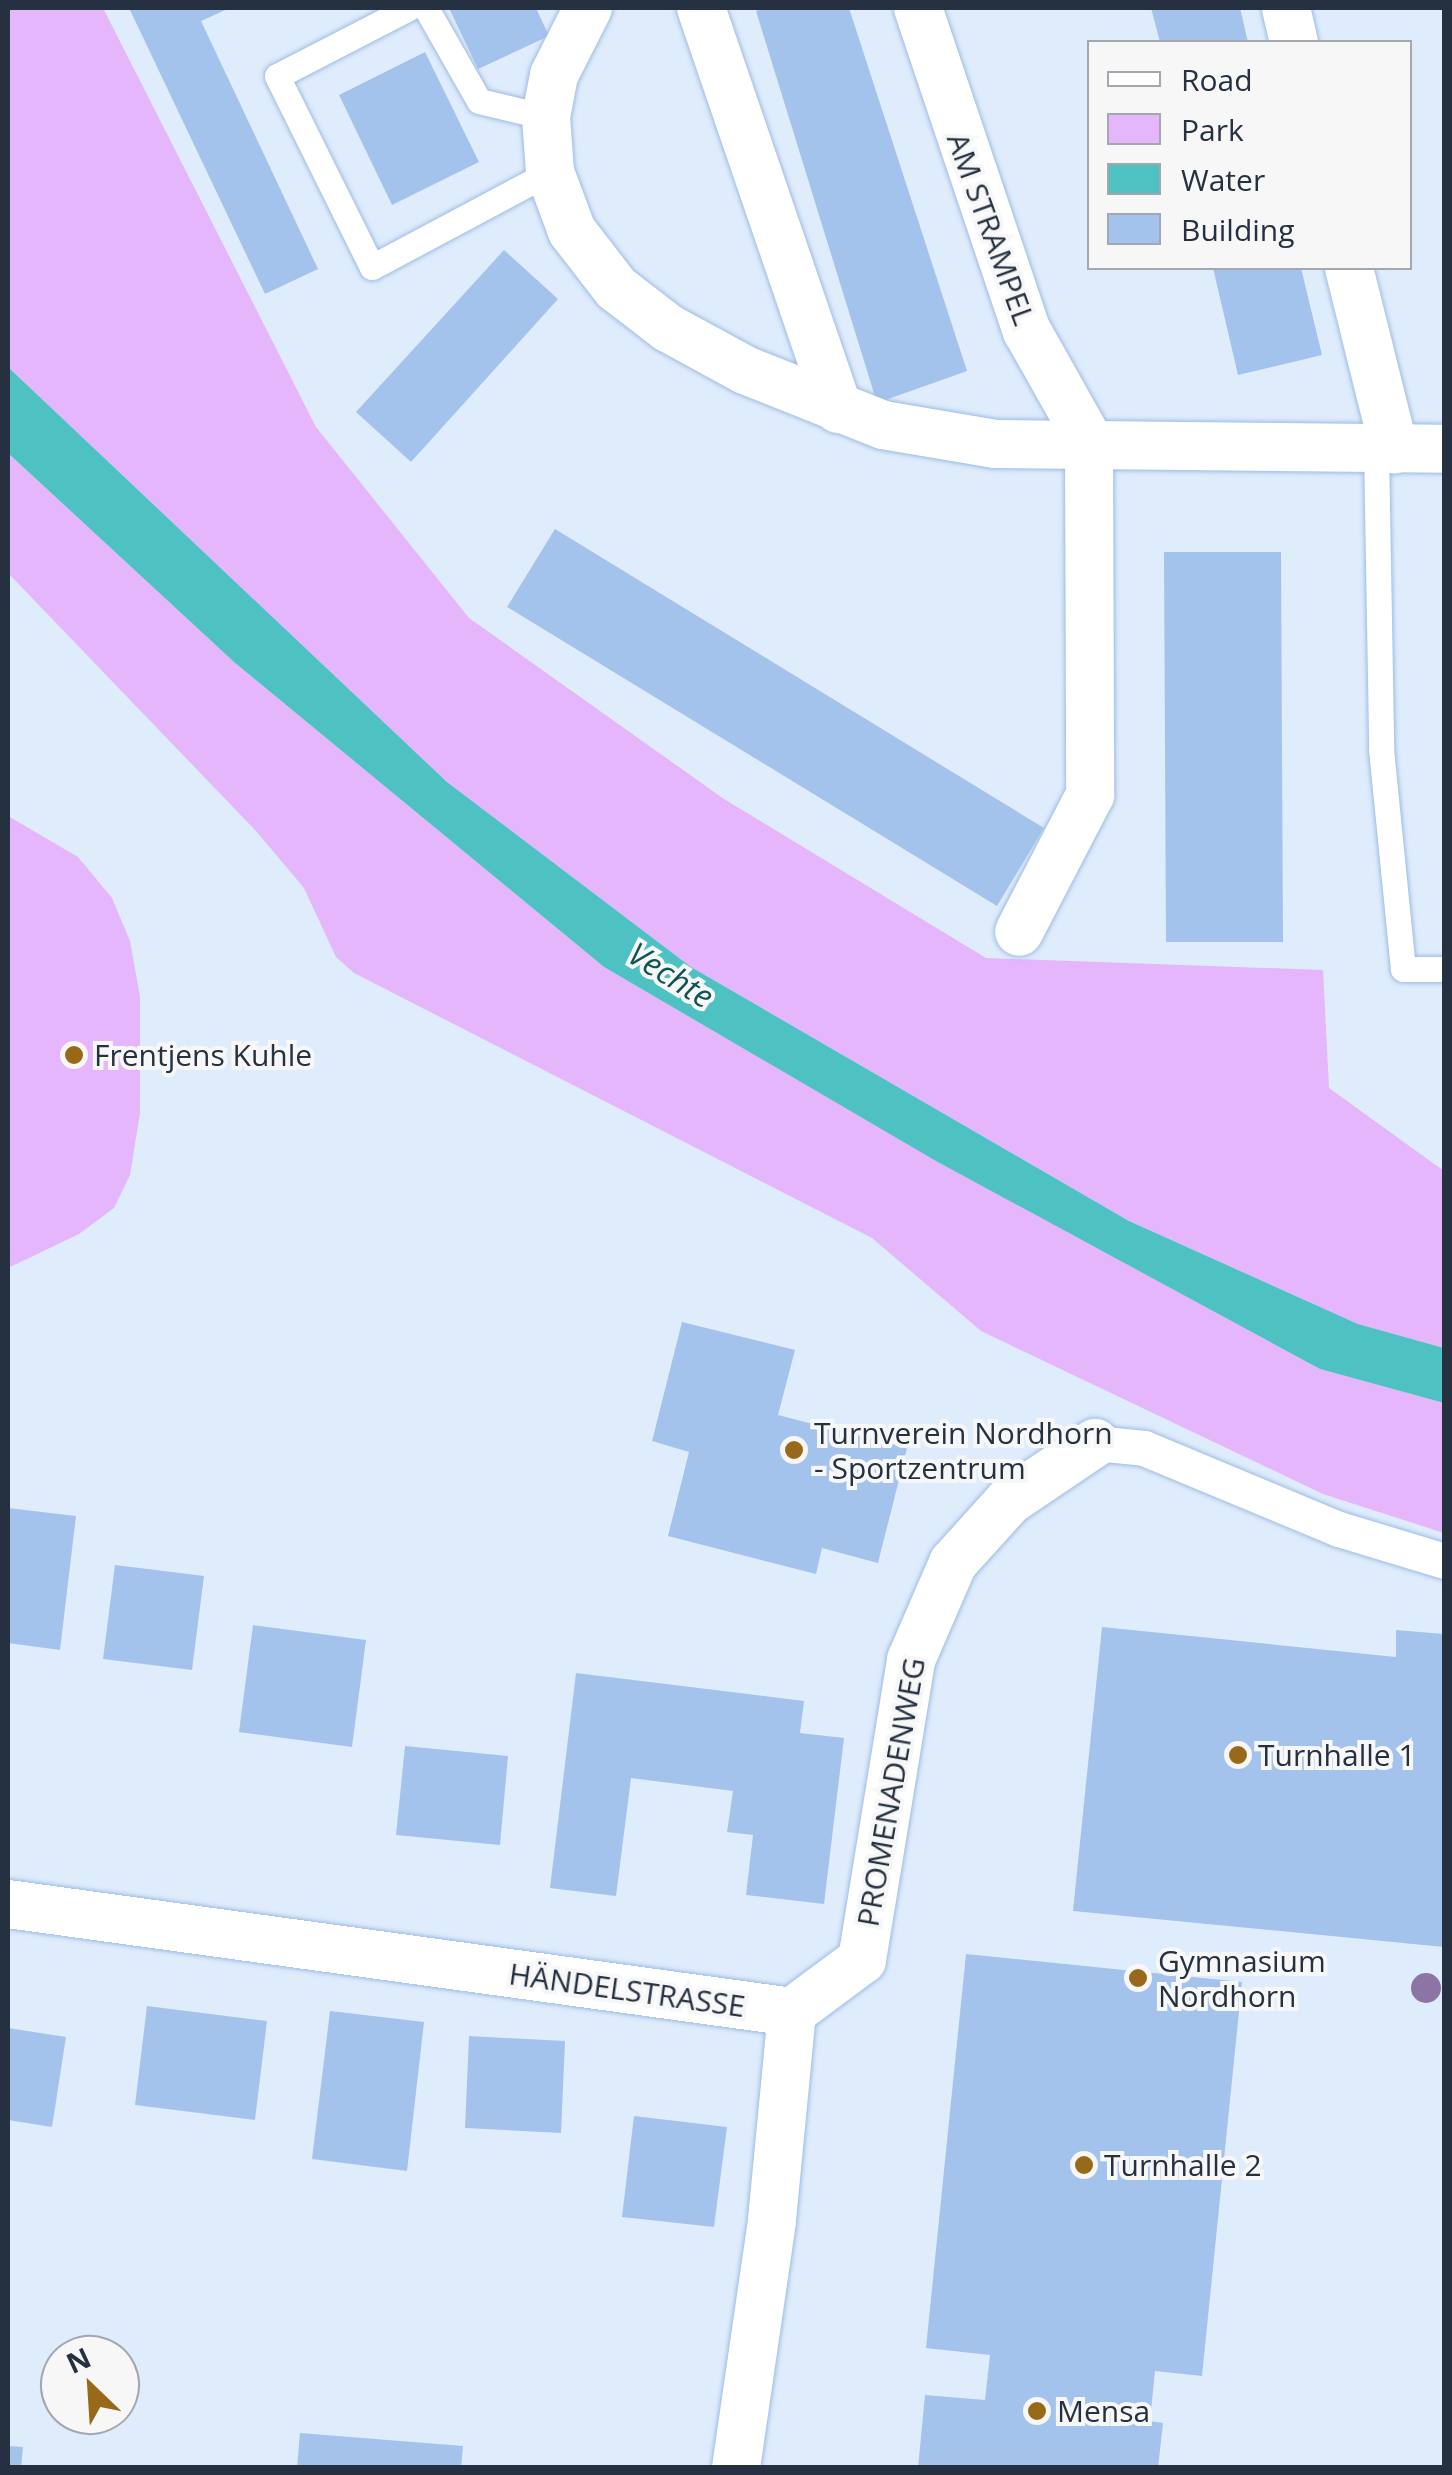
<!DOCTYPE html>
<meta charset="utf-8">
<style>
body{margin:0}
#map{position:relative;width:1452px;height:2475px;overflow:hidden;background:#dfecfc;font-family:"Open Sans",sans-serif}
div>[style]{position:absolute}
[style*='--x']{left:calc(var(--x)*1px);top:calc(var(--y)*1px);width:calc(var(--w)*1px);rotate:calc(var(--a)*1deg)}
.green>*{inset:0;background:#e5b6fb}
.water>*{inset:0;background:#4ec2c2}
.building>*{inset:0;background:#a4c3ec}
.roads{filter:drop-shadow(0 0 2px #9dbce4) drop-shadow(0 0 2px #9dbce4)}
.service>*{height:25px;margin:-12.5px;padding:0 12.5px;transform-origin:12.5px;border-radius:12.5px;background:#fff}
.pedestrian>*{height:35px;margin:-17.5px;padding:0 17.5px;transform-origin:17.5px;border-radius:17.5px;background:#fff}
.minor>*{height:48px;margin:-24px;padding:0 24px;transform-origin:24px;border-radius:24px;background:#fff}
.trees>*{width:30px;height:30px;margin:-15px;border-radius:50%;background:#8c75a4}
.dots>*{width:28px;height:28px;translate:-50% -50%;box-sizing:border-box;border:5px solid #f7f7f7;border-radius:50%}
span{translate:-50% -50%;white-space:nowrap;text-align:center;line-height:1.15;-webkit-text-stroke:8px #f7f7f7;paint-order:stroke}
.street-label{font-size:30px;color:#253141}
.poi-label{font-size:30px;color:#253141}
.left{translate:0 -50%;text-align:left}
.water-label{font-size:32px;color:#0f5454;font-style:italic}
.frame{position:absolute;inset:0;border:10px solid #253141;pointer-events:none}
.legend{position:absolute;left:1087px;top:40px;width:325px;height:230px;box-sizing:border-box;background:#f7f7f7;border:2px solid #a3a8ae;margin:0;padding:12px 18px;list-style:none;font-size:30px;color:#253141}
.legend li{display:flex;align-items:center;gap:20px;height:50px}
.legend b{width:50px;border:2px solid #a3a8ae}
.north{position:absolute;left:40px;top:2335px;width:100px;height:100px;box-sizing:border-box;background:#f7f7f7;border:2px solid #a3a8ae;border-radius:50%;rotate:335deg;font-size:28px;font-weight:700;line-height:40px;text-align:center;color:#253141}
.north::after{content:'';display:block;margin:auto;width:35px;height:45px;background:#986919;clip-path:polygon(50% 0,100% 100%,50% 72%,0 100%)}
</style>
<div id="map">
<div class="green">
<div style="clip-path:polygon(8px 8px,103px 8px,316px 427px,469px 618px,724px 799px,986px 958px,1323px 970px,1329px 1088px,1444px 1171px,1444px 1348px,1358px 1324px,1129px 1221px,691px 967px,447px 782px,8px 367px)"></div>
<div style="clip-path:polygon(8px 453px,234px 662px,604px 967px,937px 1161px,1320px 1369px,1444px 1403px,1444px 1533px,1323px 1494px,981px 1331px,872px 1238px,354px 973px,336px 957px,304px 888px,256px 831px,8px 573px)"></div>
<div style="clip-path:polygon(8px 816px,78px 857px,112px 898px,130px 941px,140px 997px,140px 1113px,130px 1175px,114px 1208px,79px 1234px,8px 1268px)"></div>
</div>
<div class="water">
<div style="clip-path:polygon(8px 367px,447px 782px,691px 967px,1129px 1221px,1358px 1324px,1444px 1348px,1444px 1403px,1320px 1369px,936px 1161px,604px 967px,234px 662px,8px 453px)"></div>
</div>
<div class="building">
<div style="clip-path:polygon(129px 8px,230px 8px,201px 21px,318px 269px,265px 294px)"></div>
<div style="clip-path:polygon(449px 8px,536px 8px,549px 36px,478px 69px)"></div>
<div style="clip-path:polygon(766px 8px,849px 8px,967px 371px,877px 403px,756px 11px)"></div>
<div style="clip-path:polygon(1151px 8px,1240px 8px,1248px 42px,1160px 42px)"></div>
<div style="clip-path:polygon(425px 52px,479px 162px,392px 205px,339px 95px)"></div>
<div style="clip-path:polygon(504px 250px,558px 299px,411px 462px,356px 412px)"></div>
<div style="clip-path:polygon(1213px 268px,1301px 268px,1322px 355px,1238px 375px)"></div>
<div style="clip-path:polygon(555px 529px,1044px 828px,997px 906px,507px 607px)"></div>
<div style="clip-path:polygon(1164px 552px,1281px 552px,1283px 942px,1166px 942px)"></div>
<div style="clip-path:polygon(682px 1322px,795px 1350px,778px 1415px,907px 1448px,878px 1563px,822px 1548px,816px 1574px,668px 1536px,689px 1452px,652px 1441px)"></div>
<div style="clip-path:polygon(8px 1508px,76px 1516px,60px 1650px,8px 1643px)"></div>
<div style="clip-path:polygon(115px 1565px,204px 1576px,192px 1670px,103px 1659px)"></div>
<div style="clip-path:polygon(253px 1625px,366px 1640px,352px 1747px,239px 1732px)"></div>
<div style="clip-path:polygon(1102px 1627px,1396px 1657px,1396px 1630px,1444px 1634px,1444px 1947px,1073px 1911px)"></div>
<div style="clip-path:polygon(576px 1673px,804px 1701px,800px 1733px,844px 1738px,824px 1904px,746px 1895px,753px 1835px,727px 1832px,733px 1791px,631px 1778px,616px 1896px,550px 1888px)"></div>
<div style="clip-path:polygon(405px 1746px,508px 1756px,500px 1845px,396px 1835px)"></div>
<div style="clip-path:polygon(966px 1954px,1242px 1982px,1202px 2376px,1155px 2371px,1150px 2421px,1163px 2423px,1158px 2468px,918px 2468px,925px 2395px,985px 2400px,990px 2355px,926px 2348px)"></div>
<div style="clip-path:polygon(147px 2006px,267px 2021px,255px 2120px,135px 2105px)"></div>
<div style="clip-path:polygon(330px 2011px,424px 2022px,407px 2171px,312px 2159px)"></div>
<div style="clip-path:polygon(8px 2028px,66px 2037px,52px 2127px,8px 2120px)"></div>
<div style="clip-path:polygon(469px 2036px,565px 2041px,561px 2133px,465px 2128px)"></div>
<div style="clip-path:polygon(634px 2116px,727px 2127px,714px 2227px,622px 2217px)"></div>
<div style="clip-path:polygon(300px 2433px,463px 2446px,461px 2468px,297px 2468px)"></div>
<div style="clip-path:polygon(8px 2446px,23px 2447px,21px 2468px,8px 2468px)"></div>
</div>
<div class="roads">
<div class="service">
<div style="--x:409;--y:8;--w:148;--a:152.7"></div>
<div style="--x:277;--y:76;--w:213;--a:63.6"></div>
<div style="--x:372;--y:267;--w:202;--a:-28.1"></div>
<div style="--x:426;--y:8;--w:107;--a:60.3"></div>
<div style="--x:479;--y:101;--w:69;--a:13.4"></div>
<div style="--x:1376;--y:448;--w:301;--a:89"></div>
<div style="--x:1381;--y:749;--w:221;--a:84.3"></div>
<div style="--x:1403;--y:969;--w:41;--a:0"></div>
</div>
<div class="pedestrian">
<div style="--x:1095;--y:1443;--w:49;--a:5.8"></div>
<div style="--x:1144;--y:1448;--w:211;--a:22.6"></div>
<div style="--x:1339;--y:1529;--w:110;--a:16.9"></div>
</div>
<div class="minor">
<div style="--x:588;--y:8;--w:75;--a:116.9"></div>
<div style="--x:554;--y:75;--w:43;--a:100.8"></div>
<div style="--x:546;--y:117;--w:55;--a:85.8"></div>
<div style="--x:550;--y:172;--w:63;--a:69.6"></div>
<div style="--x:572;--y:231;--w:72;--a:52.3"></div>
<div style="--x:616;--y:288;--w:66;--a:37.6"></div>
<div style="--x:668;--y:328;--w:88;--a:28.6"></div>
<div style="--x:745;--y:370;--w:149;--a:21.7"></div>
<div style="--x:883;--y:425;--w:114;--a:9.6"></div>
<div style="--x:995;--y:444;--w:449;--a:0.6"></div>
<div style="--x:701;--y:8;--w:424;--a:71.1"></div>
<div style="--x:918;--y:8;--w:341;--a:71.4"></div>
<div style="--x:1027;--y:331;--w:126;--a:60.6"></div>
<div style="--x:1089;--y:441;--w:354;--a:89.8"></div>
<div style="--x:1090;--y:795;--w:154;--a:117.4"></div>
<div style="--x:1286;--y:8;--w:35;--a:77"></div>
<div style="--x:1349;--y:268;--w:187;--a:76"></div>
<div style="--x:8;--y:1904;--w:791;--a:7.84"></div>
<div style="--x:792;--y:2012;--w:210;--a:95.5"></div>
<div style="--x:772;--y:2221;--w:250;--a:98.3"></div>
<div style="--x:792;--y:2012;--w:87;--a:-36.6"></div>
<div style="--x:862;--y:1960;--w:304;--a:-80.7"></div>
<div style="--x:911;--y:1660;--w:106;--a:-66.6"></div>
<div style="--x:953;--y:1563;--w:84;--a:-47.9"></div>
<div style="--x:1009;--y:1501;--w:104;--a:-34"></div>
</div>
</div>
<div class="trees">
<div style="left:1426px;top:1988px"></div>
</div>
<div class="dots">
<div style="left:74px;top:1055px;background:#986919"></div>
<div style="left:794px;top:1450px;background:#986919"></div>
<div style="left:1238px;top:1755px;background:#986919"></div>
<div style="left:1138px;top:1978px;background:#986919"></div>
<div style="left:1084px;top:2165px;background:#986919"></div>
<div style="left:1037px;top:2411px;background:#986919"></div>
</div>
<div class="street-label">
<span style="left:991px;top:229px;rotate:70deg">AM STRAMPEL</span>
<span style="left:891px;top:1792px;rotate:-80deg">PROMENADENWEG</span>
<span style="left:627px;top:1990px;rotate:8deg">HÄNDELSTRASSE</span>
</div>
<div class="poi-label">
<span class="left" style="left:94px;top:1055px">Frentjens Kuhle</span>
<span class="left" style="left:814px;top:1450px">Turnverein Nordhorn<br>- Sportzentrum</span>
<span class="left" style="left:1258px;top:1755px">Turnhalle 1</span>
<span class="left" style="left:1158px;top:1978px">Gymnasium<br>Nordhorn</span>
<span class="left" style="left:1104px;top:2165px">Turnhalle 2</span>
<span class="left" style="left:1057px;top:2411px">Mensa</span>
</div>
<div class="water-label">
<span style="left:671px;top:975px;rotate:32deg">Vechte</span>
</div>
<div class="frame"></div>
<ul class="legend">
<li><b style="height:12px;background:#fff"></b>Road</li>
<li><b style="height:28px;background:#e5b6fb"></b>Park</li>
<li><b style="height:28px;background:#4ec2c2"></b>Water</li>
<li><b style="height:28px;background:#a4c3ec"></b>Building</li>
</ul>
<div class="north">N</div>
</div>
